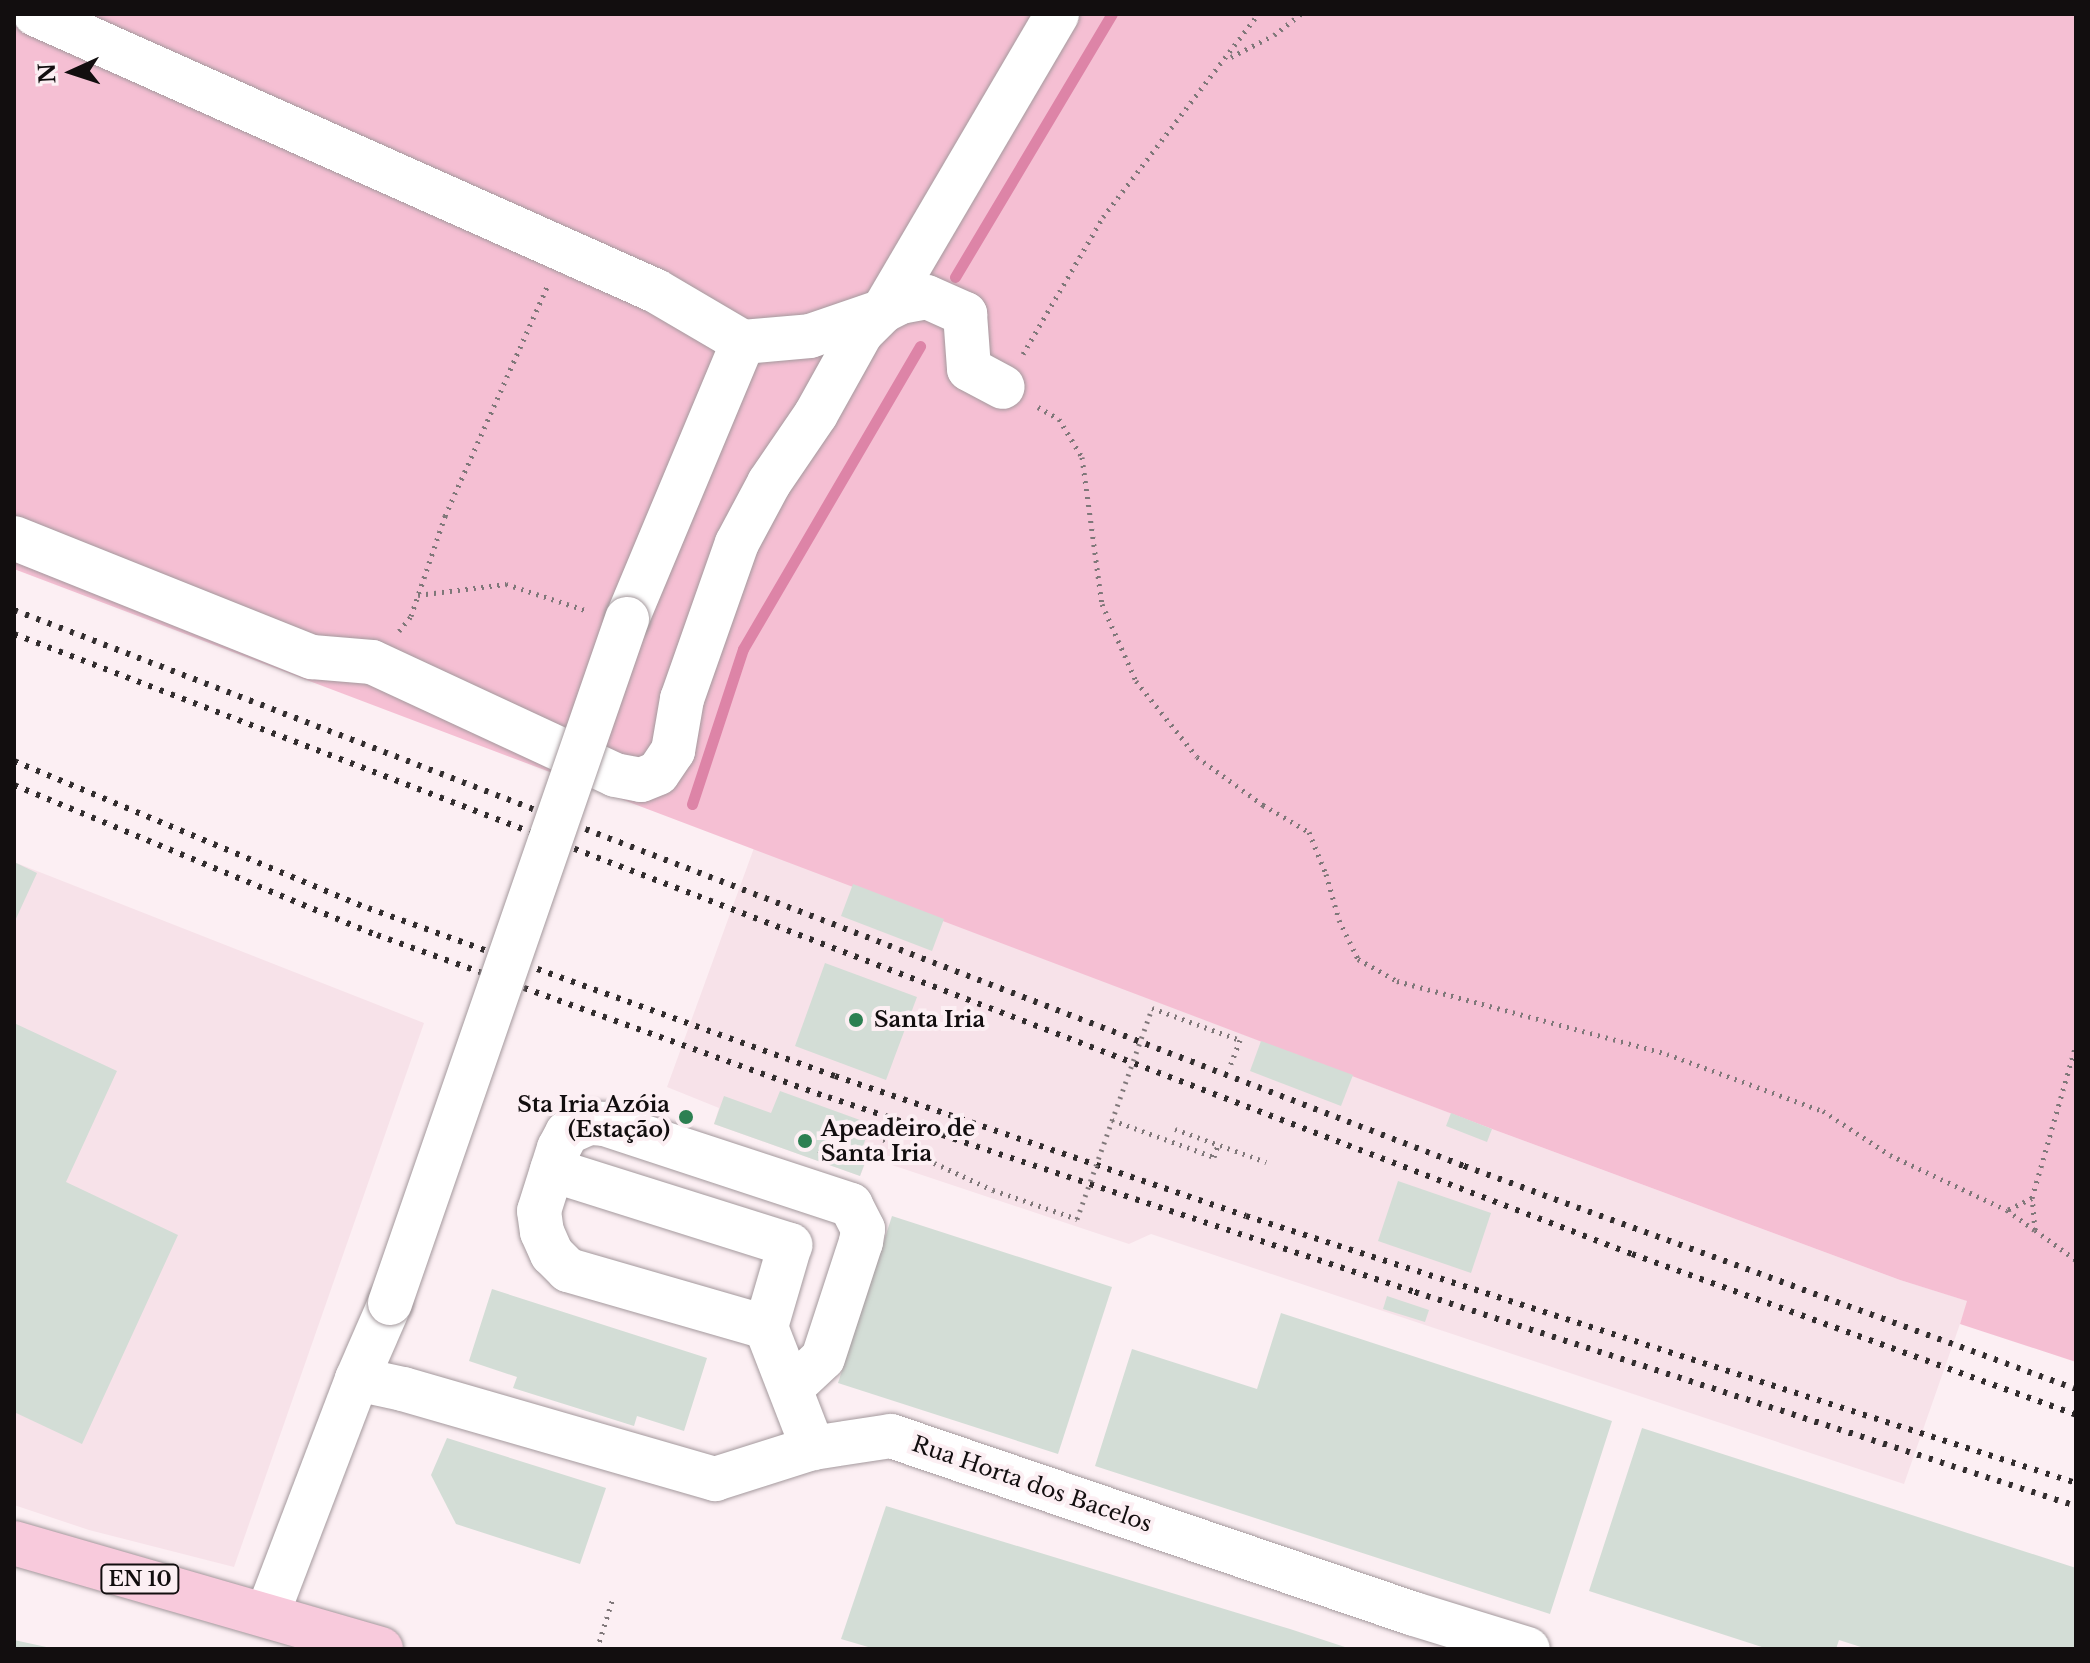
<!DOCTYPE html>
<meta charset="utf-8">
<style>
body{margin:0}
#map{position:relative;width:2090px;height:1663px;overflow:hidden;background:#fceff3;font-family:"Libre Baskerville",serif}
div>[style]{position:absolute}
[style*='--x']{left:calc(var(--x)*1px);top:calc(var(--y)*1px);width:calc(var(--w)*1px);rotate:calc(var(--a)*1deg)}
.built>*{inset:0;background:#f7e2e9}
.green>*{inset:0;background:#f5bfd3}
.stream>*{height:11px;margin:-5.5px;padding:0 5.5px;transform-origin:5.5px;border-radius:5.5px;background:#dd84a7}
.building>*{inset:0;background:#d3ddd6}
.path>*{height:5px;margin-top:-2.5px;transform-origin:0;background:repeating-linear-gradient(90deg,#7f7779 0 2px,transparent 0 8px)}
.roads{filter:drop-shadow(0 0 2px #a4999d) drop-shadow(0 0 2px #a4999d)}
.minor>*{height:44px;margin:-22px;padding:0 22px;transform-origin:22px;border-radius:22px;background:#fff}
.major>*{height:44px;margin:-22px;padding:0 22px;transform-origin:22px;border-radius:22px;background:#f8cadc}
.rail>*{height:6px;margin-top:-3px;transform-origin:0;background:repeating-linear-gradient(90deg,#322d2e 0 4px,transparent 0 12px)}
.path-bridge>*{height:5px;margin-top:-2.5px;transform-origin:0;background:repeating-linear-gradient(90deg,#7f7779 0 2px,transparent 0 8px)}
.bridges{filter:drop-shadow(0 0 2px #a4999d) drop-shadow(0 0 2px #a4999d)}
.minor-bridge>*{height:44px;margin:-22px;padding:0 22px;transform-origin:22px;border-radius:22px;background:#fff}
.dots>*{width:22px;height:22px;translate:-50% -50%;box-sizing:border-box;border:4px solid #fceff3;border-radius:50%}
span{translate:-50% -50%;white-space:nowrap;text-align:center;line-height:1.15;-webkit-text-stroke:8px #fceff3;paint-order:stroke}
.shield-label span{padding:2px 6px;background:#fceff3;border:2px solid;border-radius:6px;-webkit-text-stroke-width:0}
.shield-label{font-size:20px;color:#120e0f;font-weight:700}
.poi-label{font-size:22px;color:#120e0f;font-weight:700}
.left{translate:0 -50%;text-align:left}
.right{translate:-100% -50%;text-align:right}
.street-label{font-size:22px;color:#120e0f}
.frame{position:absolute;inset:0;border:16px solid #120e0f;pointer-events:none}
.north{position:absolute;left:32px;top:32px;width:80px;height:80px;-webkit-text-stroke:6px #fceff3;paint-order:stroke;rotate:267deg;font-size:22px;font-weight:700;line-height:32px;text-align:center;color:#120e0f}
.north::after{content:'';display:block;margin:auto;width:28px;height:36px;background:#120e0f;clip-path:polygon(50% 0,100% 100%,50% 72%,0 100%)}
</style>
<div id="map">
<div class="built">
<div style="clip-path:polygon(754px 848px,1492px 1129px,1900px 1280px,1968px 1301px,1904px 1484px,1151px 1234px,1129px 1244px,868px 1157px,860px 1176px,714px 1124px,719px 1108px,667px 1087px)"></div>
<div style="clip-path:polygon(14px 862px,424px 1023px,234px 1567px,89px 1530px,14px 1505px)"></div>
</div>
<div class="green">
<div style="clip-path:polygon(14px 14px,2076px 14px,2076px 1362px,1960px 1324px,1967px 1301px,1900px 1280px,1492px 1129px,14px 569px)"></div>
</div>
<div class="stream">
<div style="--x:955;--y:277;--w:306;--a:-59.2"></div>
<div style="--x:692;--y:804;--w:163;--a:-71.8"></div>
<div style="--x:743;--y:649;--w:351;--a:-59.7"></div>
</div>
<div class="building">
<div style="clip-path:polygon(14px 862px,37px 873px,14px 923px)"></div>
<div style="clip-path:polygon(853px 884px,944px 919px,932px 951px,841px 916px)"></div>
<div style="clip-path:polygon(825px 963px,917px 997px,886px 1080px,795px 1046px)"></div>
<div style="clip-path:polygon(14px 1023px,117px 1071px,66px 1182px,178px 1235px,82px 1444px,14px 1412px)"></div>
<div style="clip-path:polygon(1261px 1041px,1353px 1075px,1341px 1106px,1250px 1071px)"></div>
<div style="clip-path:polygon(780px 1091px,871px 1124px,863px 1146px,870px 1149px,860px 1176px,714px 1124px,724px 1096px,771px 1113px)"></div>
<div style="clip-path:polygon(1451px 1113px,1492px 1129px,1487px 1142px,1446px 1126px)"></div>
<div style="clip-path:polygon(1398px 1181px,1491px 1213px,1471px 1273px,1378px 1241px)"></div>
<div style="clip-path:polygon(892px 1216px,1112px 1287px,1058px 1454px,838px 1383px)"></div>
<div style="clip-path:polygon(492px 1289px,707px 1358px,684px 1431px,637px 1416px,634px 1426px,513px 1388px,517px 1377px,469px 1361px)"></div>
<div style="clip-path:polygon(1387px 1296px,1429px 1310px,1425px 1322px,1383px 1309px)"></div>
<div style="clip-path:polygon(1281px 1313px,1612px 1421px,1550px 1614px,1095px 1466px,1132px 1349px,1257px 1389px)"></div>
<div style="clip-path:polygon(1642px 1428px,2076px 1568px,2076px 1649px,1867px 1649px,1839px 1640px,1836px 1649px,1768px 1649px,1589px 1591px)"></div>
<div style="clip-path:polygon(447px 1438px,606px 1488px,580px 1564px,456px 1524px,431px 1475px)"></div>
<div style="clip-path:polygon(886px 1506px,1290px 1629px,1351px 1649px,875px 1649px,841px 1639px)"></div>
<div style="clip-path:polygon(14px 1640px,51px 1648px,51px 1649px,14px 1649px)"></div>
</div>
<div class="path">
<div style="--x:1231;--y:57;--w:48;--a:-27.1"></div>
<div style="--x:1274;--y:35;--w:34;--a:-38"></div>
<div style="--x:1023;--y:354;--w:159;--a:-59.7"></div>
<div style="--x:1103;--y:217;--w:255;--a:-52.6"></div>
<div style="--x:1038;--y:407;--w:24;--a:30"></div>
<div style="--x:1059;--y:419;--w:44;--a:58.8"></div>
<div style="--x:1082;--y:457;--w:148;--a:82.3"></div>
<div style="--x:1102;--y:604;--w:84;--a:66.2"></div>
<div style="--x:1136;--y:681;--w:97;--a:51.2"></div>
<div style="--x:1197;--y:757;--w:82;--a:36"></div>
<div style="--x:1263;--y:805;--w:53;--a:30.4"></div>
<div style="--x:1309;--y:832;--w:45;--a:68"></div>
<div style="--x:1326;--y:874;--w:48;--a:74.2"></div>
<div style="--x:1339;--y:920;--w:43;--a:64"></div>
<div style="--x:1358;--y:959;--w:45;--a:29.4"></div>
<div style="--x:1397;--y:981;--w:280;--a:15.1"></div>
<div style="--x:1667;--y:1054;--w:166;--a:20.1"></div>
<div style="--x:1823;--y:1111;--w:80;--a:33.3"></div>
<div style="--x:1890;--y:1155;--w:129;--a:25.2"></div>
<div style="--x:2007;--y:1210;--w:34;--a:36"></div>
<div style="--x:2035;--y:1230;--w:32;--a:-95"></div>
<div style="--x:2032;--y:1198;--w:28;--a:154"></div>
<div style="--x:418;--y:595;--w:89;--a:-7.1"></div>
<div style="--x:506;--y:584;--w:86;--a:18.2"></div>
<div style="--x:399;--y:631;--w:19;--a:-51"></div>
<div style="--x:411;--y:616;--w:106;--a:-71.2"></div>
<div style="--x:445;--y:516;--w:253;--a:-66"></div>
<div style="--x:1152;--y:1008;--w:94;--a:20"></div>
<div style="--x:1240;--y:1040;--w:26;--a:111"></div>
<div style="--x:1112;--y:1120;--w:109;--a:19.9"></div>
<div style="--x:1214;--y:1157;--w:13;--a:-72"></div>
<div style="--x:1175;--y:1129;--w:97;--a:19.9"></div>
<div style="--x:820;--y:1153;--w:34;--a:-71"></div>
<div style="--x:831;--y:1121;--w:47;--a:18.4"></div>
<div style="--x:876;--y:1136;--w:129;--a:24.8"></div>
<div style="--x:993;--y:1190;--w:89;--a:19"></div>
<div style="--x:2032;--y:1198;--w:159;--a:-74"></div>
<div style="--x:2035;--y:1230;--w:51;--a:36.2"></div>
<div style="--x:597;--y:1649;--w:53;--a:-72.6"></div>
</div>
<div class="roads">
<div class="minor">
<div style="--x:35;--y:14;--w:680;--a:24.04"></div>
<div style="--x:656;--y:291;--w:101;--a:30.4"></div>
<div style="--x:743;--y:342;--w:300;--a:112.7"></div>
<div style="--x:743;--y:342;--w:67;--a:-5.1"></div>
<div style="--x:810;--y:336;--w:77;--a:-18.9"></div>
<div style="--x:883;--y:311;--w:344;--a:-59.6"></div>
<div style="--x:14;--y:538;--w:321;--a:21.8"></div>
<div style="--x:312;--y:657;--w:60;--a:4.8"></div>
<div style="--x:372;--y:662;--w:268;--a:24.9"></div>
<div style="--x:615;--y:775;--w:26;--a:11"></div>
<div style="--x:641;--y:780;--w:18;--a:-22"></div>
<div style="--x:658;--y:773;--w:27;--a:-56"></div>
<div style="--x:673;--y:751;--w:53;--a:-80.2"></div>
<div style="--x:682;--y:699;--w:165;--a:-70.6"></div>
<div style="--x:737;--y:543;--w:68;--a:-61.9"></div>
<div style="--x:769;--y:483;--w:83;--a:-55.7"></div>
<div style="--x:816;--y:414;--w:93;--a:-60.9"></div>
<div style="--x:861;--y:333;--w:31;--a:-45"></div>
<div style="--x:883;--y:311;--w:20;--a:-27"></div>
<div style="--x:901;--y:302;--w:26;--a:-11"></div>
<div style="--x:927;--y:297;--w:42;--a:24.1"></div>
<div style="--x:965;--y:314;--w:55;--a:85.8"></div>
<div style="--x:969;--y:369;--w:38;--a:28"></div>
<div style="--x:552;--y:1170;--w:250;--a:17.5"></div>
<div style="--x:790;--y:1245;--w:85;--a:106.3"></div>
<div style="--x:357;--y:1379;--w:47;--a:12.3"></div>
<div style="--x:403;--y:1389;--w:325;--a:16.1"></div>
<div style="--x:715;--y:1479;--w:103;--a:-17.6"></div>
<div style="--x:813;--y:1448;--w:79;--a:-8.7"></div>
<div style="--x:891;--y:1436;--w:552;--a:18.8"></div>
<div style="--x:1414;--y:1614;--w:119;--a:17.1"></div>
<div style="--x:792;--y:1387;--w:42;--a:-43.1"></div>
<div style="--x:823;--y:1358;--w:122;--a:-71.9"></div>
<div style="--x:861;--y:1242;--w:13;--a:-81"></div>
<div style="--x:863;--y:1229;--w:27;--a:-117"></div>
<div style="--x:851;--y:1205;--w:259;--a:-161.8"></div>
<div style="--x:605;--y:1124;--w:16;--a:-176"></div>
<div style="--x:589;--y:1123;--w:24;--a:156"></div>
<div style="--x:567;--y:1133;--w:17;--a:118"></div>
<div style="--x:559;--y:1148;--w:66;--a:107.6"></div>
<div style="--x:539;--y:1211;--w:21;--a:82"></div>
<div style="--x:542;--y:1232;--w:24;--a:66"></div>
<div style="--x:552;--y:1254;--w:23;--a:45"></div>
<div style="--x:568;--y:1270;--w:206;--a:16.1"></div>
<div style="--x:766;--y:1327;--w:130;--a:68.8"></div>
<div style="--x:267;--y:1615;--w:253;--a:-69.1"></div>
<div style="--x:357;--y:1379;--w:83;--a:-66.5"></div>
</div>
<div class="major">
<div style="--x:14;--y:1543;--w:382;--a:16.1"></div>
</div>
</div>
<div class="rail">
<div style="--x:14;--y:610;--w:1553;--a:20.98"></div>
<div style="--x:1464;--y:1166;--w:651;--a:20.02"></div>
<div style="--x:14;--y:634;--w:1733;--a:20.97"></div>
<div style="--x:1632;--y:1254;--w:472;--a:19.9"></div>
<div style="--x:14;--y:761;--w:383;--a:22.6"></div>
<div style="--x:368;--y:908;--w:496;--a:19.8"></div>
<div style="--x:835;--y:1076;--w:434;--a:18.8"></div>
<div style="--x:1246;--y:1216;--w:872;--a:17.83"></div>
<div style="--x:14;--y:785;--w:393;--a:22.5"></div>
<div style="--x:377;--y:935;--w:479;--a:19.8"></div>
<div style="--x:828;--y:1097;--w:619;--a:18.38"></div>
<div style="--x:1415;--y:1292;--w:695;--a:17.94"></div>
</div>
<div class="path-bridge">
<div style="--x:1077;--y:1219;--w:224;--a:-70.4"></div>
</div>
<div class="bridges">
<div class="minor-bridge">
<div style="--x:390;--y:1303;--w:724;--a:-70.89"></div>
</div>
</div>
<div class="dots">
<div style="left:856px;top:1020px;background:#2d8052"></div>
<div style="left:686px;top:1117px;background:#2d8052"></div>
<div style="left:805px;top:1141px;background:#2d8052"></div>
</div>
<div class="shield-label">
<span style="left:140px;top:1579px">EN 10</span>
</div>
<div class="poi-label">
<span class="left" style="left:874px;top:1020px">Santa Iria</span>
<span class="right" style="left:670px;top:1117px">Sta Iria Azóia<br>(Estação)</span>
<span class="left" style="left:821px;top:1141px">Apeadeiro de<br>Santa Iria</span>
</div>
<div class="street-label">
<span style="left:1032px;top:1484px;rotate:19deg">Rua Horta dos Bacelos</span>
</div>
<div class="frame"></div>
<div class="north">N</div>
</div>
